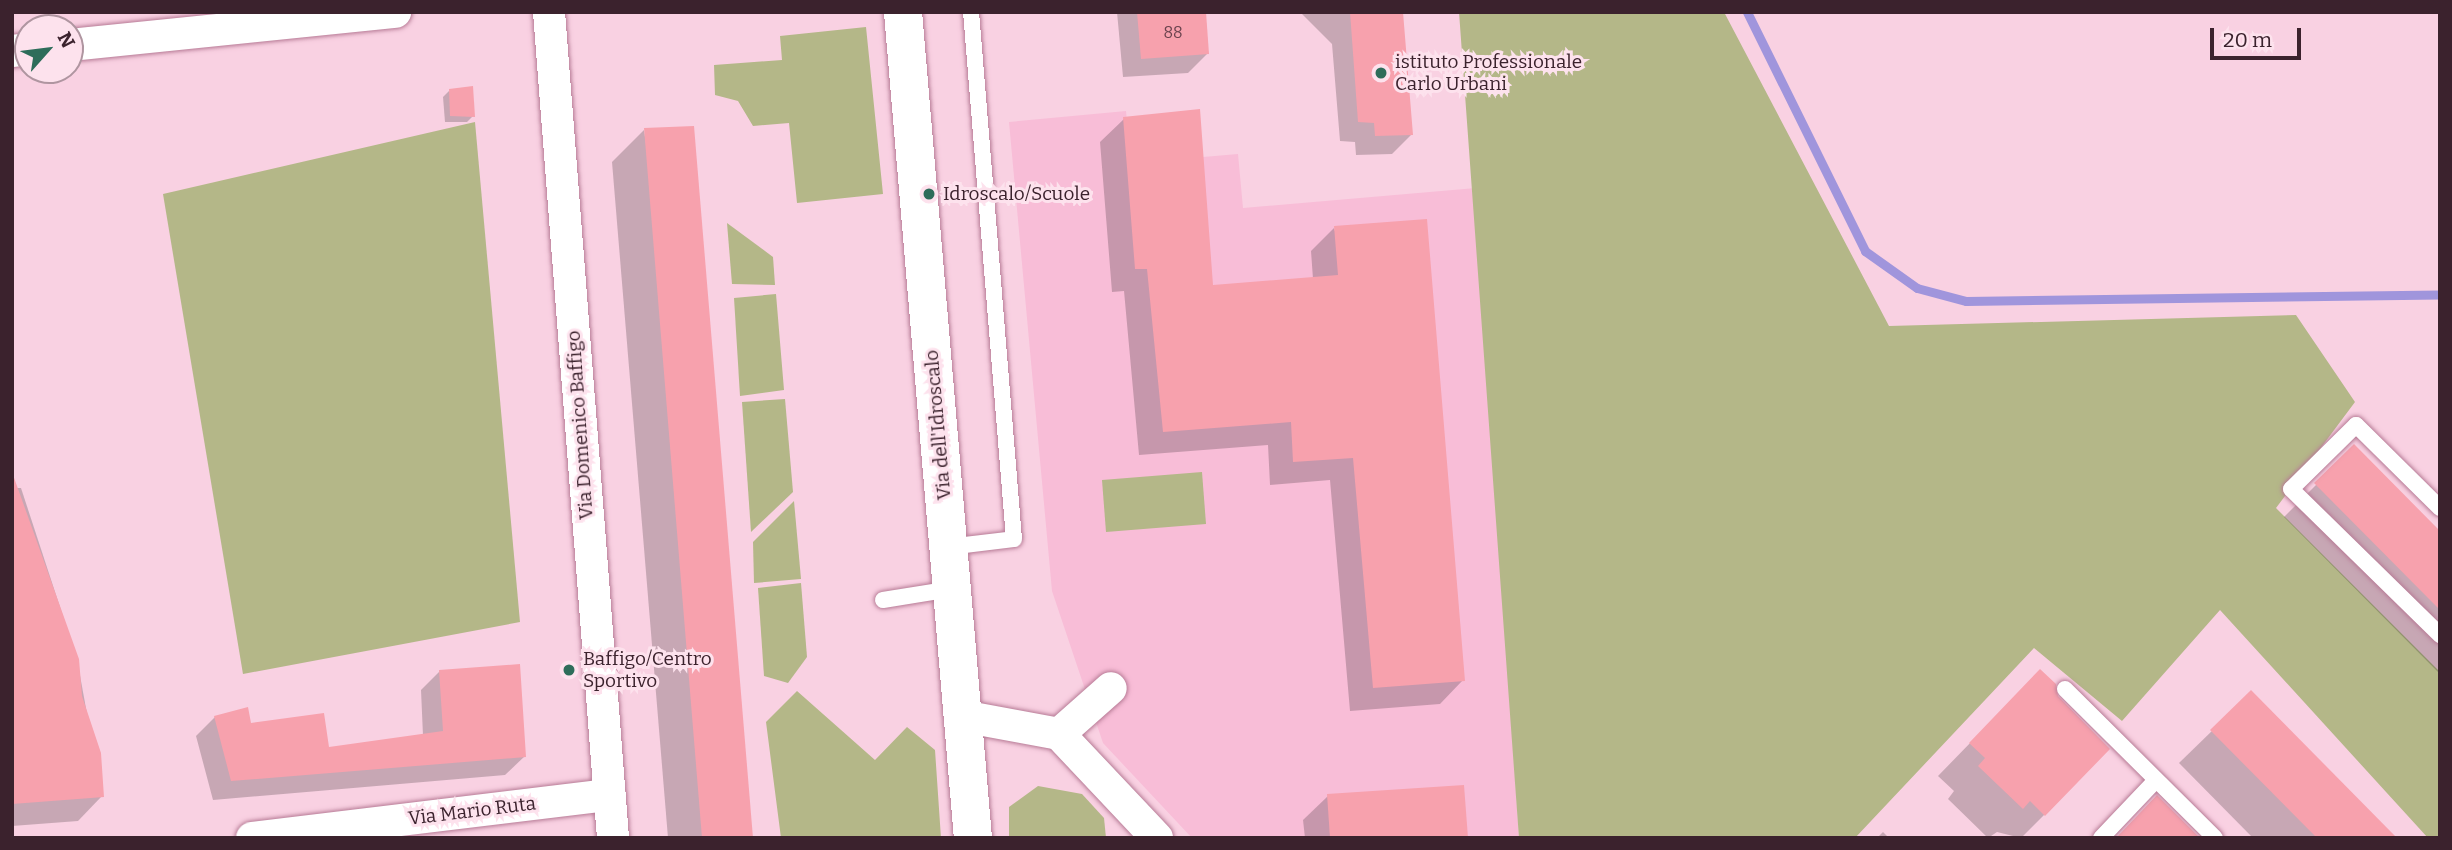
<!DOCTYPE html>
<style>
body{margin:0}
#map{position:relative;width:2452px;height:850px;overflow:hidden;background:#f9d1e2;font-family:Bitter,serif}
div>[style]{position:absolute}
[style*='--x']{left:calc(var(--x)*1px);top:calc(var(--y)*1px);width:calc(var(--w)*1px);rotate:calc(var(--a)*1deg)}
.built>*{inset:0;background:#f8bdd7}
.green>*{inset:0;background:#b4b788}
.shadow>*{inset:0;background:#0003}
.stream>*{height:9px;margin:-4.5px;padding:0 4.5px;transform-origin:4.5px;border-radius:4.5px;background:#a095dc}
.building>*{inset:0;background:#f7a1ad}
.roads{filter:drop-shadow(0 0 2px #b77b96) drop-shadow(0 0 2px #b77b96)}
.lane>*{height:16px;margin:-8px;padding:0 8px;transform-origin:8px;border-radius:8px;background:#fff}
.street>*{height:32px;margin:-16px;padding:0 16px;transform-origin:16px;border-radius:16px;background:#fff}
.secondary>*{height:38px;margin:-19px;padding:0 19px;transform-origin:19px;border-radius:19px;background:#fff}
.dots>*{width:19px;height:19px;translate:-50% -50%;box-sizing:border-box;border:4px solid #fde2ed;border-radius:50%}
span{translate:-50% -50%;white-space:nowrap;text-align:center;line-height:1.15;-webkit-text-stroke:6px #fde2ed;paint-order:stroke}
.number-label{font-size:16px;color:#6a424d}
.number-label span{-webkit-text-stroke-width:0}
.poi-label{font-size:19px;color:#3b222d}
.left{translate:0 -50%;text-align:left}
.street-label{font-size:19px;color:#3b222d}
.frame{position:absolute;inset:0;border:14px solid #3b222d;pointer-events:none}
.north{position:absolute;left:14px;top:14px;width:70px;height:70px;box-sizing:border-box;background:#fde2ed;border:2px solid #af95a0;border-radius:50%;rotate:62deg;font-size:19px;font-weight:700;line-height:28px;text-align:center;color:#3b222d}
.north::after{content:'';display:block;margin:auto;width:24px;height:32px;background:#2e6d5a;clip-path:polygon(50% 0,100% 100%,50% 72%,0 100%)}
.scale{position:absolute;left:2210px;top:28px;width:91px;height:32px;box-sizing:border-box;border:4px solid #3b222d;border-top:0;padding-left:9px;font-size:21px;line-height:24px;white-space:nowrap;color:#3b222d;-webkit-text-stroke:5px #fde2ed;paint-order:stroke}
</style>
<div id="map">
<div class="built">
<div style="clip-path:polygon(1126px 111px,1128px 134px,1203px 157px,1238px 154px,1243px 208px,1476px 188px,1519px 838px,1192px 838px,1103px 743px,1052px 591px,1009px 122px)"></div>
</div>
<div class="green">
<div style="clip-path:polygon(1459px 12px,1724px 12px,1889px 326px,2296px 315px,2355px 402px,2276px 508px,2440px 672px,2440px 838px,2428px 838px,2220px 610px,2122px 721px,2034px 648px,1855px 838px,1519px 838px)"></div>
<div style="clip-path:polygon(866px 27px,883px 194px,797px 203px,789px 123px,753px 126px,738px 101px,715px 95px,714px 65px,782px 60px,780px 36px)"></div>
<div style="clip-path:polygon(475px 122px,520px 622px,243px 674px,163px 194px)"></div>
<div style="clip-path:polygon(727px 223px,773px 257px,775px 285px,732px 284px)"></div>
<div style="clip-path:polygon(776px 294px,784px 390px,740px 396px,734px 298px)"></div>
<div style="clip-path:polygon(785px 399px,793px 492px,751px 532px,742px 402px)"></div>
<div style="clip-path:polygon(1202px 472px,1206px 524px,1106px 532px,1102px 480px)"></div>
<div style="clip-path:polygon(794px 501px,801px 579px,754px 583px,753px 542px)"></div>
<div style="clip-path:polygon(801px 583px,807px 657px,788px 683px,764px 676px,758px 588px)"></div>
<div style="clip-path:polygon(797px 691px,875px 760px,907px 727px,935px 750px,941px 838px,781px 838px,766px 722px)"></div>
<div style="clip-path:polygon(1038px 786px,1082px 794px,1104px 818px,1106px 838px,1009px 838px,1009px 807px)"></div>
</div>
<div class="shadow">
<div style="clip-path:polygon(1117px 12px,1204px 12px,1208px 53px,1188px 73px,1123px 77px)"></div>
<div style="clip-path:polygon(1300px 12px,1401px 12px,1411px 135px,1392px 154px,1356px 155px,1355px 142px,1340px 141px,1332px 44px)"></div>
<div style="clip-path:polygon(449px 91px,473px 116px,467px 122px,445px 122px,443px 97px)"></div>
<div style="clip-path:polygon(1124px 119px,1212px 287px,1313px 279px,1311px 251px,1334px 228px,1463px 680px,1440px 704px,1350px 711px,1330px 480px,1270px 485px,1268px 445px,1139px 455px,1124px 291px,1112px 292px,1100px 142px)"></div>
<div style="clip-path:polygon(644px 130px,751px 838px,668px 838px,612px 162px)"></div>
<div style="clip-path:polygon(2354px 447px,2440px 533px,2440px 674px,2284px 517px)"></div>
<div style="clip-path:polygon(12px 488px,21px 488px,77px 659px,102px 796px,78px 821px,12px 826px)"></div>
<div style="clip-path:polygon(440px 671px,525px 756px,505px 775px,213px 800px,196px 736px,215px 717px,328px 749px,423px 736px,421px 690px)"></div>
<div style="clip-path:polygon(2251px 693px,2394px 838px,2253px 838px,2179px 763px)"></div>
<div style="clip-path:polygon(2056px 697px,2044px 815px,2021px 838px,1997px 832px,1988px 838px,1948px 799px,1954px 791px,1938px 776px,2008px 704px)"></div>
<div style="clip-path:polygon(1328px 796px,1466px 838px,1305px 838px,1303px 820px)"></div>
<div style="clip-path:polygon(1883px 832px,1889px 838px,1877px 838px)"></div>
</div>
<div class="stream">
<div style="--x:1747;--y:12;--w:267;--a:63.7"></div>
<div style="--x:1865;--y:251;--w:64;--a:35.4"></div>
<div style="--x:1917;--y:288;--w:51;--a:14.9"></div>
<div style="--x:1966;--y:301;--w:474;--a:-0.8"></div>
</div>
<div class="building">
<div style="clip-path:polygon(1137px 12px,1206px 12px,1209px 54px,1141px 59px)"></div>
<div style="clip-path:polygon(1350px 12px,1403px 12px,1413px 135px,1375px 136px,1374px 123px,1358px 122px)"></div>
<div style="clip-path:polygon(473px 86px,475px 117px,450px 116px,449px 89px)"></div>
<div style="clip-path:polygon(1200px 109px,1213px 285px,1338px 275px,1334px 226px,1427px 219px,1465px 681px,1373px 688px,1353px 458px,1293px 462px,1291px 422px,1163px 432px,1147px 269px,1135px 269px,1123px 117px)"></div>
<div style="clip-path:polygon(694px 126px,753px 838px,702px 838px,644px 128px)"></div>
<div style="clip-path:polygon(2354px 444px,2440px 531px,2440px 610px,2314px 483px)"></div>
<div style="clip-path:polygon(12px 472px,79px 659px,82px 696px,101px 753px,104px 797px,12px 804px)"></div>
<div style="clip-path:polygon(520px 664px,526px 757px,231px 781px,214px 716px,248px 707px,251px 723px,324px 713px,329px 747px,443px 731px,439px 670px)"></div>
<div style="clip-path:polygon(2040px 669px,2056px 684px,2058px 696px,2110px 749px,2045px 816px,2030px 801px,2023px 809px,1978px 766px,1985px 758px,1969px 743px)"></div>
<div style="clip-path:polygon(2251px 690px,2397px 838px,2317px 838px,2210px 730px)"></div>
<div style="clip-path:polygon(1464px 785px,1468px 838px,1330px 838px,1327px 794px)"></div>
<div style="clip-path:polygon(2157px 795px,2200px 838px,2116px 838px)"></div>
</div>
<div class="roads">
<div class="lane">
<div style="--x:2440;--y:508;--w:118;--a:-135.3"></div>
<div style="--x:2356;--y:425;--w:91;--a:135.4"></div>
<div style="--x:2291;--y:489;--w:209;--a:44.4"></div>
<div style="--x:948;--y:547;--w:66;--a:-6.9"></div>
<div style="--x:1014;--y:539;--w:529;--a:-94.66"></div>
<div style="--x:883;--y:600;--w:70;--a:-9.1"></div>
<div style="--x:2065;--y:689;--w:211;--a:44.8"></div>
<div style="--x:2101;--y:838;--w:80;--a:-46.5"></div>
</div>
<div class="street">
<div style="--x:549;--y:12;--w:828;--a:85.57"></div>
<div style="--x:70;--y:45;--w:327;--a:-5.8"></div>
<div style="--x:12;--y:51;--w:16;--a:-7"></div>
<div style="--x:962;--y:716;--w:99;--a:10.5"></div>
<div style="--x:1059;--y:734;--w:143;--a:46.7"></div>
<div style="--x:1059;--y:734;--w:69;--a:-41.5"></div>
<div style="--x:252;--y:838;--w:360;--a:-6.9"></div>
</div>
<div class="secondary">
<div style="--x:903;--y:12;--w:829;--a:85.16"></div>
</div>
</div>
<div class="dots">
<div style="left:1381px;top:73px;background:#2e6d5a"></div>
<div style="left:929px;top:194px;background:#2e6d5a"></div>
<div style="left:569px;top:670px;background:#2e6d5a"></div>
</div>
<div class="number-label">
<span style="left:1173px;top:33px">88</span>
</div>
<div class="poi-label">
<span class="left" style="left:1395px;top:73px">istituto Professionale<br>Carlo Urbani</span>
<span class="left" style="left:943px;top:194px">Idroscalo/Scuole</span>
<span class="left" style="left:583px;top:670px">Baffigo/Centro<br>Sportivo</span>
</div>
<div class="street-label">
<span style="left:580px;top:425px;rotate:-94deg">Via Domenico Baffigo</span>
<span style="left:938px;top:425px;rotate:-95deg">Via dell'Idroscalo</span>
<span style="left:472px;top:811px;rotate:-7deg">Via Mario Ruta</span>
</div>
<div class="frame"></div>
<div class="north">N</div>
<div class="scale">20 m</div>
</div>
